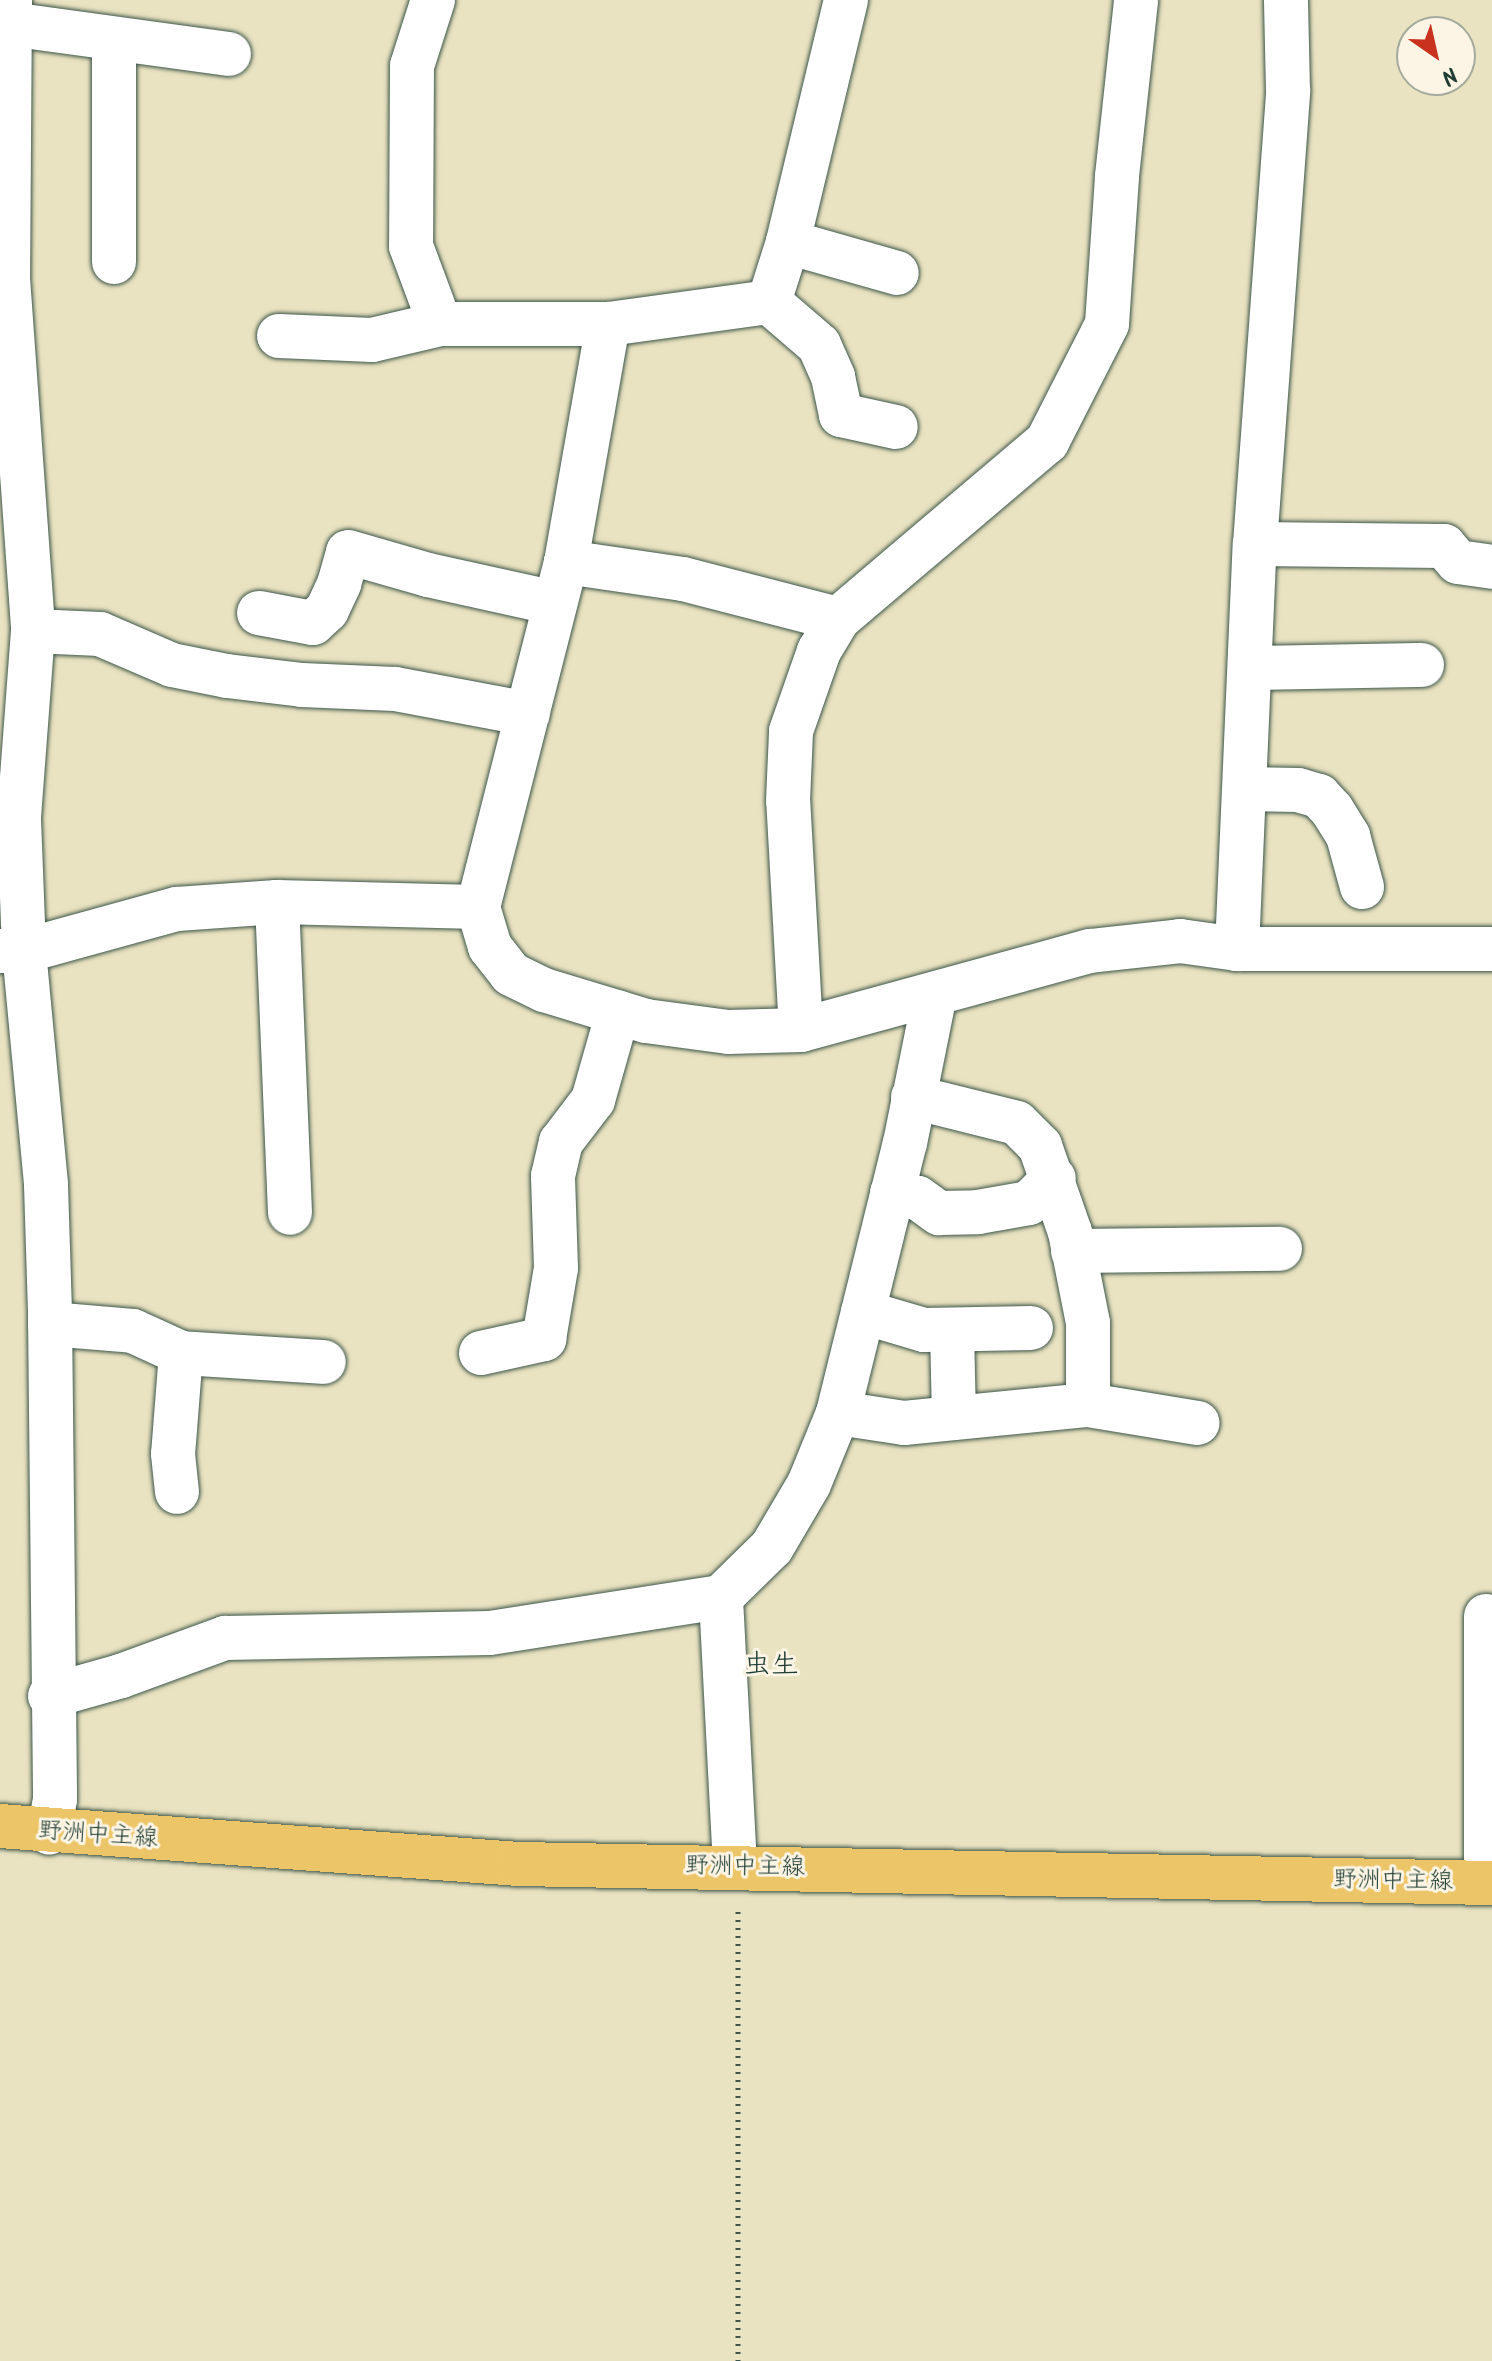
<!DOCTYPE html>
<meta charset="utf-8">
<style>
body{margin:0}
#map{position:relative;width:1492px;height:2361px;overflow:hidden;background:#eae3c1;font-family:Kalam,"Klee One",sans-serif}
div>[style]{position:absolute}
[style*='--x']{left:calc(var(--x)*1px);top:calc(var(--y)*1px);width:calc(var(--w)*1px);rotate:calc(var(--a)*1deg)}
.path>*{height:5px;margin-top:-2.5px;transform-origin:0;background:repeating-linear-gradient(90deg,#3d5649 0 2px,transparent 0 8px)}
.roads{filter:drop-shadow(0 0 2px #3d5649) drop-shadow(0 0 2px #3d5649)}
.minor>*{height:44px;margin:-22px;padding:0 22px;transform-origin:22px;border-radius:22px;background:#fff}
.major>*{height:44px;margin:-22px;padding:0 22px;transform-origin:22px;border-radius:22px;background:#edc569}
span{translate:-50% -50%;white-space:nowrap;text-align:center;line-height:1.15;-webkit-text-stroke:6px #fcf5e5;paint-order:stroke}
.street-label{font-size:24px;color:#1f3d34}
.quarter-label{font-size:28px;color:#1f3d34}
.north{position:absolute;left:1396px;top:16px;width:80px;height:80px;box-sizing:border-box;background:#fcf5e5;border:2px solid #a4ab9e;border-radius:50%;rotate:146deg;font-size:22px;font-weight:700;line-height:32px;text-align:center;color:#1f3d34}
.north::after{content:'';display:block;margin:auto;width:28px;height:36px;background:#c8321e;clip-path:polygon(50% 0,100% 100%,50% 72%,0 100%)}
</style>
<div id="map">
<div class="path">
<div style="--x:738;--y:2361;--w:451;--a:-90"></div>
</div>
<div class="roads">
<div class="minor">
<div style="--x:10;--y:0;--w:278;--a:90.4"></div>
<div style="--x:8;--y:278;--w:354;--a:85.9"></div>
<div style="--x:33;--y:631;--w:189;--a:94.3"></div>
<div style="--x:19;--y:819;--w:132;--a:87.8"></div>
<div style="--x:24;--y:951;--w:235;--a:84.6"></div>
<div style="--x:46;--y:1185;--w:130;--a:88.2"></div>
<div style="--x:50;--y:1315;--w:484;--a:89.4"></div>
<div style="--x:55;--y:1799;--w:34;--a:100"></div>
<div style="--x:433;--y:0;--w:69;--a:107.7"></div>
<div style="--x:412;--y:66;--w:180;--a:90.3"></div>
<div style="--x:411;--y:246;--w:83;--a:69.6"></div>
<div style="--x:846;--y:0;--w:249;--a:103.5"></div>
<div style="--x:788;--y:242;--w:63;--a:107.6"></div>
<div style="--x:769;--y:302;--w:162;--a:172.2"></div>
<div style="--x:608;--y:324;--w:242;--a:100"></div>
<div style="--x:566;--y:562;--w:356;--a:104.3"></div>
<div style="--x:478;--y:907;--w:42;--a:73.3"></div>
<div style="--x:490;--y:947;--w:34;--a:52"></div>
<div style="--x:511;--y:974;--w:37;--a:26"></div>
<div style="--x:544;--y:990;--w:107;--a:16.9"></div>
<div style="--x:646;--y:1021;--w:83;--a:7.6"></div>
<div style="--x:728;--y:1032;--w:73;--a:-1.6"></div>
<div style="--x:801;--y:1030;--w:300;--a:-15.3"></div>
<div style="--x:1090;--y:951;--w:91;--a:-6.3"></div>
<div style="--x:1180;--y:941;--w:58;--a:8"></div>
<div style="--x:1237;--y:949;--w:255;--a:0"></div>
<div style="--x:10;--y:24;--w:221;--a:7.8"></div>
<div style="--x:114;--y:39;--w:223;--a:90"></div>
<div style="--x:788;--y:242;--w:113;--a:15.9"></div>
<div style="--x:769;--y:302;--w:66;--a:40.7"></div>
<div style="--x:819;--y:345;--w:35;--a:66"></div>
<div style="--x:833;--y:377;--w:39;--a:78"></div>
<div style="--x:841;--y:415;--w:56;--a:12.3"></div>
<div style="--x:279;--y:336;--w:93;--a:2.5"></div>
<div style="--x:372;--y:340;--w:70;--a:-13.2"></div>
<div style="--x:440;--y:324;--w:168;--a:0"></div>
<div style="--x:1255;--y:544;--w:189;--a:0.6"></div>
<div style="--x:1444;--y:546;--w:21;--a:49"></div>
<div style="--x:1458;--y:562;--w:34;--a:8"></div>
<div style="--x:566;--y:562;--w:118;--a:8.3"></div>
<div style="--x:683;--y:579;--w:160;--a:14.5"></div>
<div style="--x:259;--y:613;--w:55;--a:10.5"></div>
<div style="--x:313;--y:623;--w:19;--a:-43"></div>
<div style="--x:327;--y:610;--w:29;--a:-65"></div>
<div style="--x:339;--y:584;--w:33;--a:-74"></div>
<div style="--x:348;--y:552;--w:83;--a:16"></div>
<div style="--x:428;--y:575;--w:130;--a:12.4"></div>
<div style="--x:33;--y:631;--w:67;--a:2.6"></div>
<div style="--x:100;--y:634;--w:78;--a:23.3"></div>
<div style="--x:172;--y:665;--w:56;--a:11.3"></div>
<div style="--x:227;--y:676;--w:76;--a:6.8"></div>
<div style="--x:302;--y:685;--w:93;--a:2.5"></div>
<div style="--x:395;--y:689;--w:135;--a:10.6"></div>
<div style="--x:1250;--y:668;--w:172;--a:-1"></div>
<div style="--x:1245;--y:789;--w:53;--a:1.1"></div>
<div style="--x:1298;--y:790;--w:22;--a:16"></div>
<div style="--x:1319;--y:796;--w:19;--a:47"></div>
<div style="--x:1332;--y:810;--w:31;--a:58"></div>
<div style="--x:1348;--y:836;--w:53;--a:74.6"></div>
<div style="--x:277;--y:902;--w:311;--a:87.6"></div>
<div style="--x:1237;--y:949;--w:405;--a:-87.5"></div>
<div style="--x:1255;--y:544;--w:455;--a:-85.8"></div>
<div style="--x:1288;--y:90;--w:90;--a:-91.3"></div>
<div style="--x:0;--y:951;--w:24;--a:0"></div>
<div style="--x:24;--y:951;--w:159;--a:-15.4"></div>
<div style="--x:177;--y:909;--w:100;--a:-4"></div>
<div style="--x:277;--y:902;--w:201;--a:1.4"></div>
<div style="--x:801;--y:1030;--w:229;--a:-93.2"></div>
<div style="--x:788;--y:801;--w:70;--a:-87.5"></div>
<div style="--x:791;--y:731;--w:85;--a:-70.7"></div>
<div style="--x:819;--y:651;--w:37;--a:-59"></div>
<div style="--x:838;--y:619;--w:274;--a:-40.3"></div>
<div style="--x:1047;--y:442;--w:132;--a:-63"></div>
<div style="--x:1107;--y:324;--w:148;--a:-86.1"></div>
<div style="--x:1117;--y:176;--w:177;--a:-83.8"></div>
<div style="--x:913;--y:1097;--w:107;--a:14"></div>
<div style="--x:1017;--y:1123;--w:33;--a:45"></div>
<div style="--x:1040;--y:1146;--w:91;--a:70.8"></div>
<div style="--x:1070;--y:1232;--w:93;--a:78.8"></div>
<div style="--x:1088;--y:1323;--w:82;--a:90"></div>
<div style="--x:892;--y:1193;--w:26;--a:11"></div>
<div style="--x:918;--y:1198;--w:26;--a:36"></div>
<div style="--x:939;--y:1213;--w:39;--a:-1"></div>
<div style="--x:978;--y:1212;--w:52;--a:-10"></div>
<div style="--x:1029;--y:1203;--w:35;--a:-45"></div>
<div style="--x:1073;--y:1251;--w:207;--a:-0.6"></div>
<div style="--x:863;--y:1312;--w:64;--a:16.4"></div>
<div style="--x:924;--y:1330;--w:107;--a:-1.1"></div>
<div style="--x:50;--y:1324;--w:83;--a:4.8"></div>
<div style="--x:133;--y:1331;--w:53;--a:24.6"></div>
<div style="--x:181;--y:1353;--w:101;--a:94.5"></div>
<div style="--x:173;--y:1454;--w:38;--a:84"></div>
<div style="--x:952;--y:1330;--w:88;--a:88.7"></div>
<div style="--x:181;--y:1353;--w:143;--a:3.6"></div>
<div style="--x:481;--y:1353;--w:65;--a:-12.5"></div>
<div style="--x:544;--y:1339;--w:72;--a:-80.4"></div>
<div style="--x:556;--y:1268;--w:92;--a:-91.9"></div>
<div style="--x:553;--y:1176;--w:35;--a:-77"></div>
<div style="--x:561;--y:1142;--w:53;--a:-52.7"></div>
<div style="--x:593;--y:1100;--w:91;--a:-74.1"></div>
<div style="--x:838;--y:1413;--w:67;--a:8.6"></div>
<div style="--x:904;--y:1423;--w:185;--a:-5.6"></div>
<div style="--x:1088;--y:1405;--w:111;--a:9.3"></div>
<div style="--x:1486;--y:1616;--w:267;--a:90"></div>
<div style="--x:50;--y:1696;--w:74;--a:-15.7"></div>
<div style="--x:121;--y:1676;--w:111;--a:-20.1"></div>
<div style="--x:225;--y:1638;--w:265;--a:-1.1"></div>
<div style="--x:490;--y:1633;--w:234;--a:-8.9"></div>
<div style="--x:735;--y:1866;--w:269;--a:-93"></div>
<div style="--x:721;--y:1597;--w:71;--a:-44.4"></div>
<div style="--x:772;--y:1547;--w:73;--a:-59.6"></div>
<div style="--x:809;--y:1484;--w:77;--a:-67.8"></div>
<div style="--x:838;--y:1413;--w:278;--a:-76.1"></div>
<div style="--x:905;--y:1143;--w:152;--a:-78.6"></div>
</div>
<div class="major">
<div style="--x:0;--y:1826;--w:520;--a:4.19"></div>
<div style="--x:519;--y:1864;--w:973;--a:1.12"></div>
</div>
</div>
<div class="street-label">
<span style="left:98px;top:1835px;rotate:4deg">野洲中主線</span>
<span style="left:745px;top:1867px;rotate:1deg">野洲中主線</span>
<span style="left:1393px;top:1881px;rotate:1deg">野洲中主線</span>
</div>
<div class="quarter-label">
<span style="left:771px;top:1666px">虫生</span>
</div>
<div class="north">N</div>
</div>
